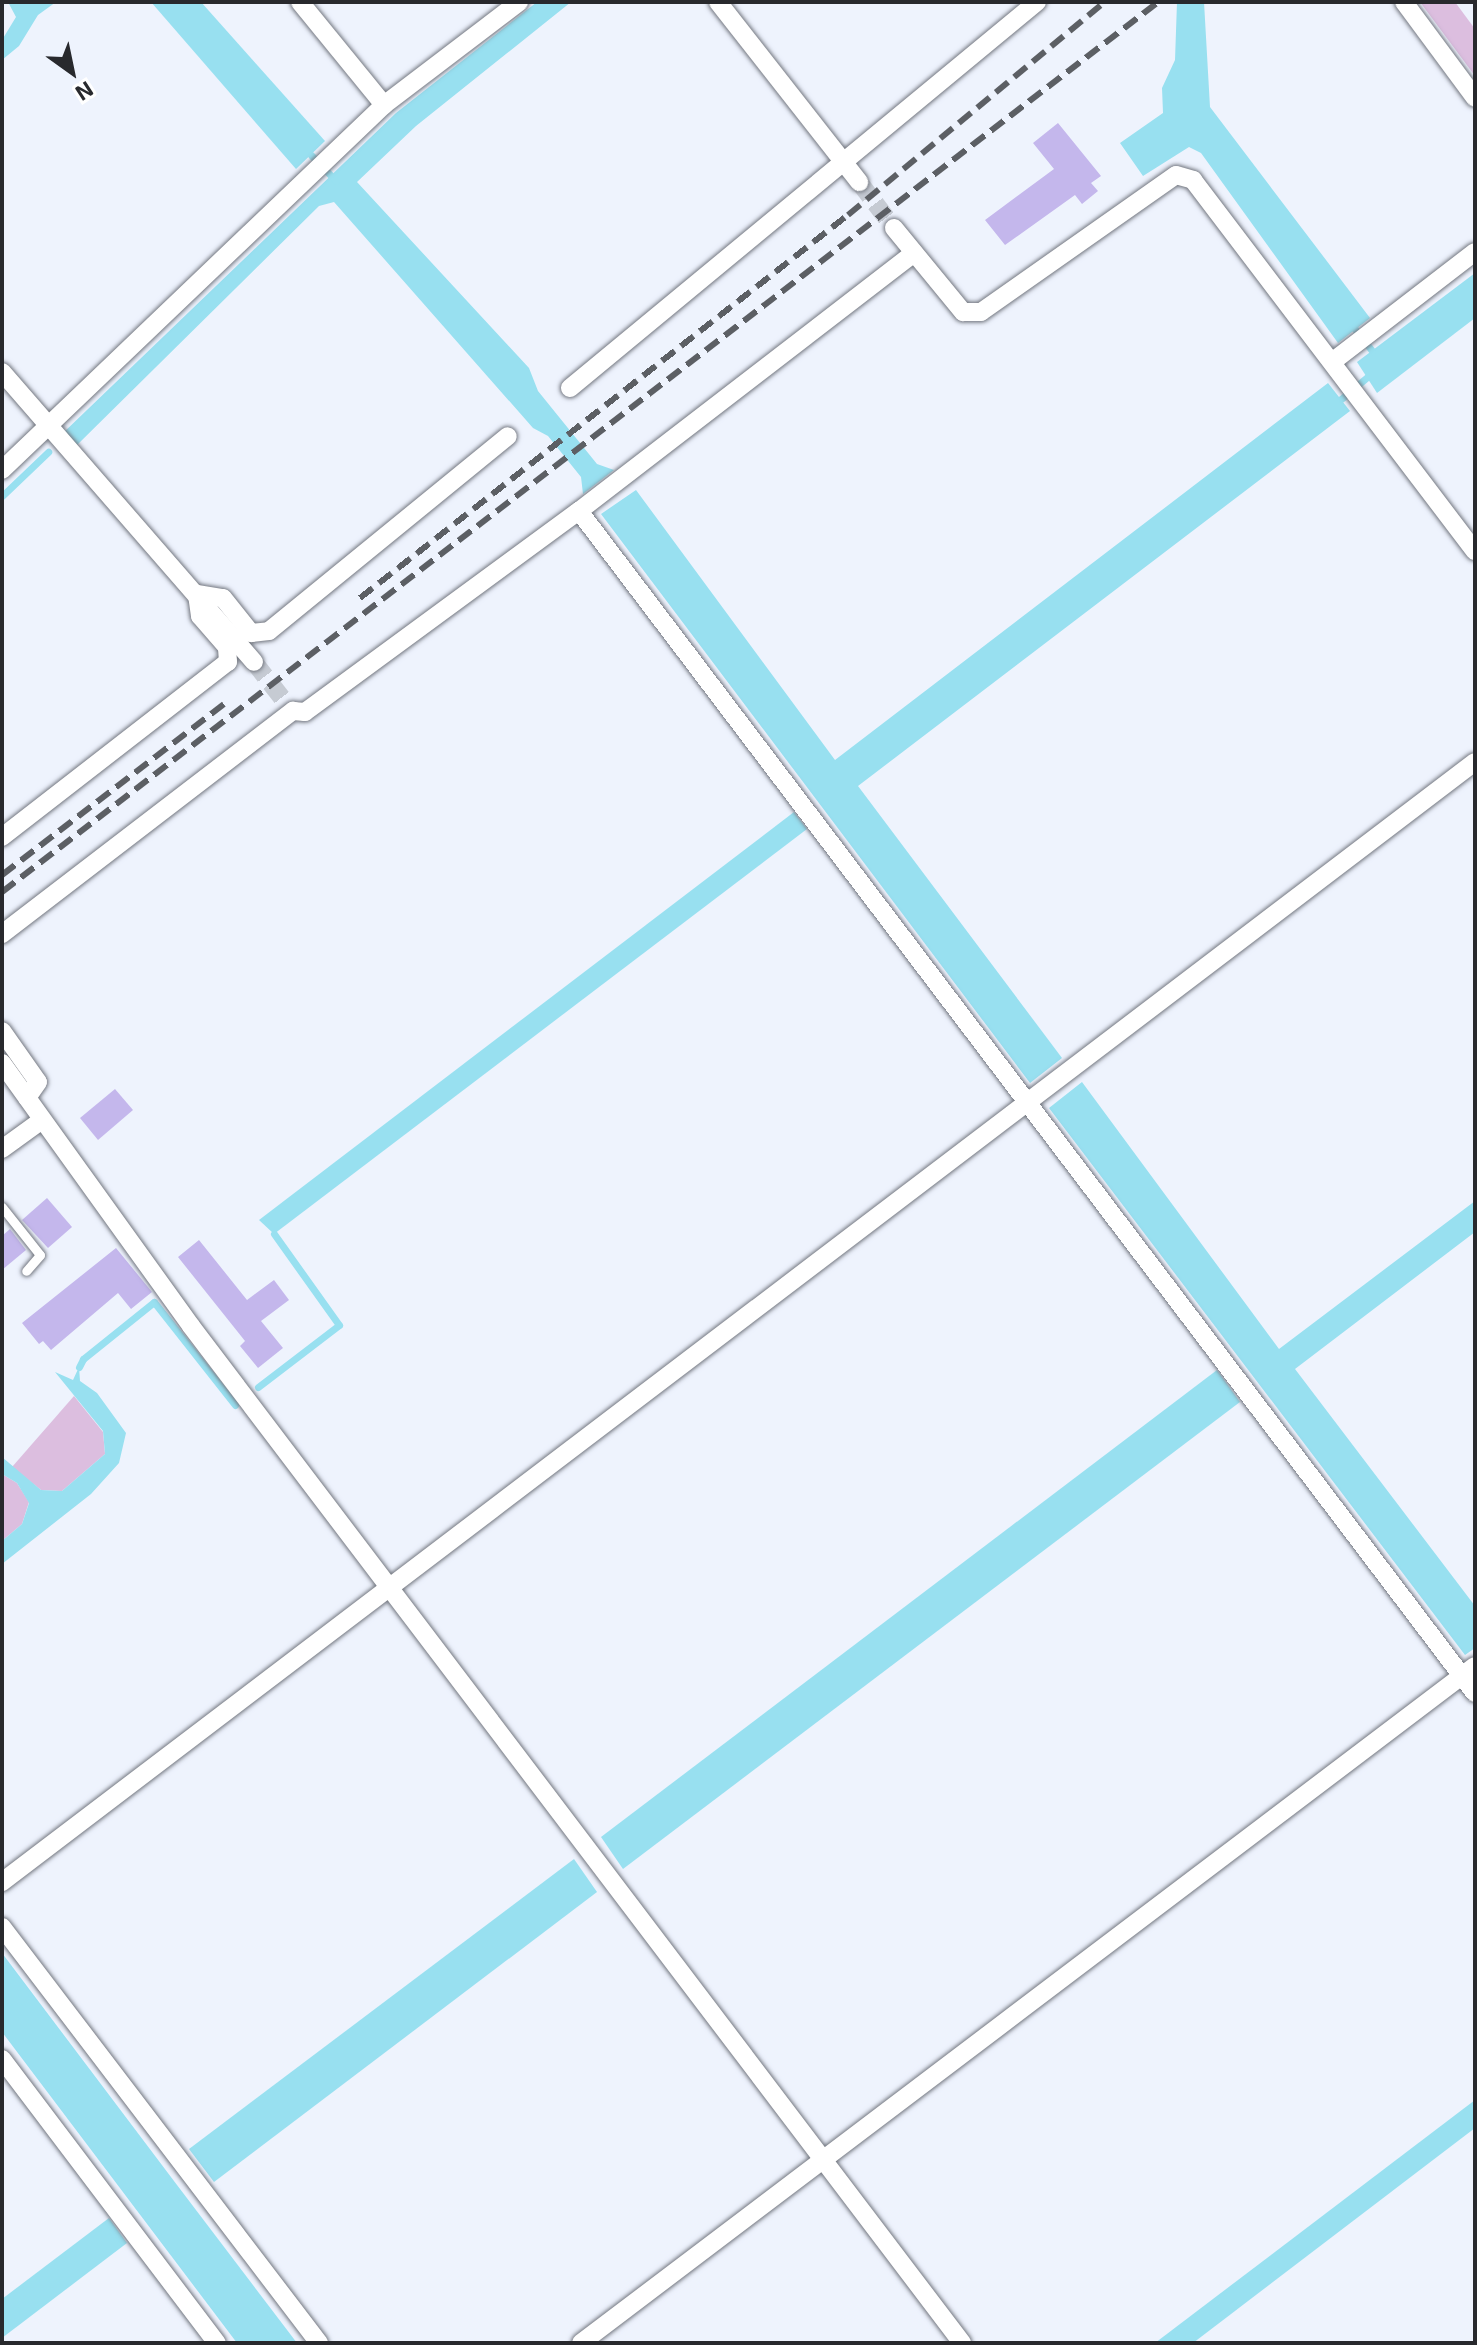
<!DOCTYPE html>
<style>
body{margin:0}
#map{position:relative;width:1477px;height:2345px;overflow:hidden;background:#eef3fd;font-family:"Exo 2",sans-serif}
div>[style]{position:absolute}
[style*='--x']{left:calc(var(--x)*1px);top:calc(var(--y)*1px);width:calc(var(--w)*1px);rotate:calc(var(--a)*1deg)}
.green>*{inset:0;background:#dcbedf}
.water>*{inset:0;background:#98e0f0}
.stream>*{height:7px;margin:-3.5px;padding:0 3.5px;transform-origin:3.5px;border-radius:3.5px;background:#98e0f0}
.building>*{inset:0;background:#c4b7ec}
.minor-tunnel>*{height:18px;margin-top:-9px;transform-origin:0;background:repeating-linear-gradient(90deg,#c6cbd3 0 18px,transparent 0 27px)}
.roads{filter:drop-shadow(0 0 2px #737780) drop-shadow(0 0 2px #737780)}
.service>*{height:9px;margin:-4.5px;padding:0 4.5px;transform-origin:4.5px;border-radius:4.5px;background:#fff}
.minor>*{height:18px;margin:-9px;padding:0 9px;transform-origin:9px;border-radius:9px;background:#fff}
.rail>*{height:6px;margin-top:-3px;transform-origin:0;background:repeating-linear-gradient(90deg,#5c5f64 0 16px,transparent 0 24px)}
span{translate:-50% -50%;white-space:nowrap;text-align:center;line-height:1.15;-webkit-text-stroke:8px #fff;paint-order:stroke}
.frame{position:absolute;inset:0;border:4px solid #28292d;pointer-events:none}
.north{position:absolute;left:32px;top:32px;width:80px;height:80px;-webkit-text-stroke:6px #fff;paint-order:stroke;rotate:147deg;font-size:22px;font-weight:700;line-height:32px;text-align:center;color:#28292d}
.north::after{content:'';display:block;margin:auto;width:28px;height:36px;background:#28292d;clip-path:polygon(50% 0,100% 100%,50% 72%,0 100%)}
</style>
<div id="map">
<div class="green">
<div style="clip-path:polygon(1420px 2px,1455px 2px,1475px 29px,1475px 76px)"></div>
<div style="clip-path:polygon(74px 1396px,103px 1432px,105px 1454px,62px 1491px,41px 1490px,12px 1467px)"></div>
<div style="clip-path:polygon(2px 1474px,17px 1483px,29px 1502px,22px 1524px,2px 1541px)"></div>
</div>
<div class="water">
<div style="clip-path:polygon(8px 2px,56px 2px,38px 15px,19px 46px,2px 60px,2px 40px,16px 17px)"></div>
<div style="clip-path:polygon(151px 2px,201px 2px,325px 141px,296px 169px)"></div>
<div style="clip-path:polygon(537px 2px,571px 2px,416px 126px,357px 182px,529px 368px,538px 391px,597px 464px,614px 470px,583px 494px,581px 477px,548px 436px,533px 428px,334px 202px,319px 206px,75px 447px,62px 434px,396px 113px)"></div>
<div style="clip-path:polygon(1177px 2px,1204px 2px,1210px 107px,1370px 318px,1338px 343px,1201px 153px,1189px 147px,1143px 176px,1120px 143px,1163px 113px,1162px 88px,1175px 60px)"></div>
<div style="clip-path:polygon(1475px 273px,1475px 318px,1377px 393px,1357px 362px)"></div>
<div style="clip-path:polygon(1328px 383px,1350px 411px,858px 786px,1062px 1058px,1030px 1083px,601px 514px,636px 490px,835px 760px)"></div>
<div style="clip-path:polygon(794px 812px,807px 829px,274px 1234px,259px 1220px)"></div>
<div style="clip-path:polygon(1082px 1082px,1279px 1349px,1475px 1201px,1475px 1232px,1295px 1369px,1475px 1606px,1475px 1648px,1465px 1655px,1049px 1108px)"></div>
<div style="clip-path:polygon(79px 1367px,80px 1381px,97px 1393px,126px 1433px,119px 1463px,91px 1494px,2px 1564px,2px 1541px,22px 1524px,29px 1503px,17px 1483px,2px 1474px,2px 1457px,41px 1490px,62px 1491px,105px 1454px,103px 1431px,55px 1372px,73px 1380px)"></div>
<div style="clip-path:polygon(1217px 1370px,1240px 1402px,623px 1869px,601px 1837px)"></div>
<div style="clip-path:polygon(574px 1859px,597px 1892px,214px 2182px,189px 2149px)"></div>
<div style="clip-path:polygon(2px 1953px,177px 2185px,297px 2343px,237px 2343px,2px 2032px)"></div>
<div style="clip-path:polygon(1475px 2100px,1475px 2128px,1193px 2343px,1155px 2343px)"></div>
<div style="clip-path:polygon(109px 2218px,127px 2243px,2px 2338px,2px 2299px)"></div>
</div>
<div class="stream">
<div style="--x:311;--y:155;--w:36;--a:46"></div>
<div style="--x:1355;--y:329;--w:28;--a:52"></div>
<div style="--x:1341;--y:399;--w:34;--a:-40"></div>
<div style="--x:2;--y:496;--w:64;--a:-43.7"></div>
<div style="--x:79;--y:1367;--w:9;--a:-63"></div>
<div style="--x:83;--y:1359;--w:91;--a:-38.8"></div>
<div style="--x:154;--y:1302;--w:131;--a:51.8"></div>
<div style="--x:258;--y:1387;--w:102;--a:-37.4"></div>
<div style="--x:339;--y:1325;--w:112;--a:-125.5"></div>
</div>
<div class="building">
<div style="clip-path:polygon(1058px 123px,1101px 176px,1091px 183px,1098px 191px,1082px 204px,1075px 195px,1005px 245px,985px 220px,1054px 169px,1033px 143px)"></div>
<div style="clip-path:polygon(115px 1089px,133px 1110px,98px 1140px,80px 1118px)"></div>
<div style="clip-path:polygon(47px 1198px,72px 1227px,48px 1248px,22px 1220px)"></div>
<div style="clip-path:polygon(10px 1229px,26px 1250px,2px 1270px,2px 1236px)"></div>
<div style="clip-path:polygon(199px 1240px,247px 1300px,274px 1280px,289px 1300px,261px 1321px,283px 1348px,258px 1368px,240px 1346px,245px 1341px,178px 1257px)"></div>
<div style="clip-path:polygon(116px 1248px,152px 1292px,131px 1309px,118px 1293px,51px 1350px,43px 1341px,39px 1344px,22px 1323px)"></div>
</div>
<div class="minor-tunnel">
<div style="--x:859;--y:182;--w:58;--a:52.7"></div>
<div style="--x:254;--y:662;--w:46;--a:52.1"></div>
</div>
<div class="roads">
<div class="service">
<div style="--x:2;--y:1207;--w:61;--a:51.6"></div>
<div style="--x:40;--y:1255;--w:21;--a:131"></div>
</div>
<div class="minor">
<div style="--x:300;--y:2;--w:133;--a:50.8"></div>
<div style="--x:718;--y:2;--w:229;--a:51.9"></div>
<div style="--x:1404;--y:2;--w:119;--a:53.5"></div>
<div style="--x:894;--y:228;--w:109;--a:50.6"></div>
<div style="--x:963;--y:312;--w:18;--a:0"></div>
<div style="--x:981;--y:312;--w:238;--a:-35.1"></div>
<div style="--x:1176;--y:175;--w:18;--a:16"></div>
<div style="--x:1193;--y:180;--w:466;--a:52.8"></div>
<div style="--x:914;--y:253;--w:423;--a:142.4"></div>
<div style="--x:579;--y:511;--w:1483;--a:52.84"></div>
<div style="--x:1332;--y:362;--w:180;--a:-37.6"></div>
<div style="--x:2;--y:372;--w:384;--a:49"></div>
<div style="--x:570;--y:388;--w:606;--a:-39.58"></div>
<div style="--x:2;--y:470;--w:528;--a:-43.7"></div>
<div style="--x:384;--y:105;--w:170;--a:-37.3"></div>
<div style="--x:2;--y:837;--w:286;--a:-37.8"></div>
<div style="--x:228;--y:662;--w:15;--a:-94"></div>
<div style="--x:227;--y:647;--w:41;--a:-131.1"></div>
<div style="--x:200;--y:616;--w:22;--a:-98"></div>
<div style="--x:197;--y:594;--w:26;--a:9"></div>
<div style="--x:223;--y:598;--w:45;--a:51.3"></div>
<div style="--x:251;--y:633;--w:18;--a:-6"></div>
<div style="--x:269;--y:631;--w:308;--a:-39.2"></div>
<div style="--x:2;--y:934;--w:367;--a:-37.5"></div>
<div style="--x:293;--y:711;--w:12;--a:5"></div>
<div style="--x:305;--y:712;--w:340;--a:-36.3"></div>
<div style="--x:2;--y:1031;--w:62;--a:54.8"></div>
<div style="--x:38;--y:1082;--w:19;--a:125"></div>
<div style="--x:2;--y:1063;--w:324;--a:54.3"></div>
<div style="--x:191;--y:1326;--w:1276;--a:52.83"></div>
<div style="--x:2;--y:1149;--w:49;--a:-35.9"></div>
<div style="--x:2;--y:1882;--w:1850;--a:-37.25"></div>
<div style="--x:2;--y:1927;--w:523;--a:52.69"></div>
<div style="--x:2;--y:2059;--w:356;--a:52.9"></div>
<div style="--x:581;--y:2343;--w:1121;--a:-37.14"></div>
</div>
</div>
<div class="rail">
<div style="--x:360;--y:598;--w:620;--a:-38.13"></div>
<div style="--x:848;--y:215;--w:334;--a:-39.7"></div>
<div style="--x:2;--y:875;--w:280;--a:-37.6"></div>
<div style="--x:2;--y:892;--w:1459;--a:-37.59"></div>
</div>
<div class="frame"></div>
<div class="north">N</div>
</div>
